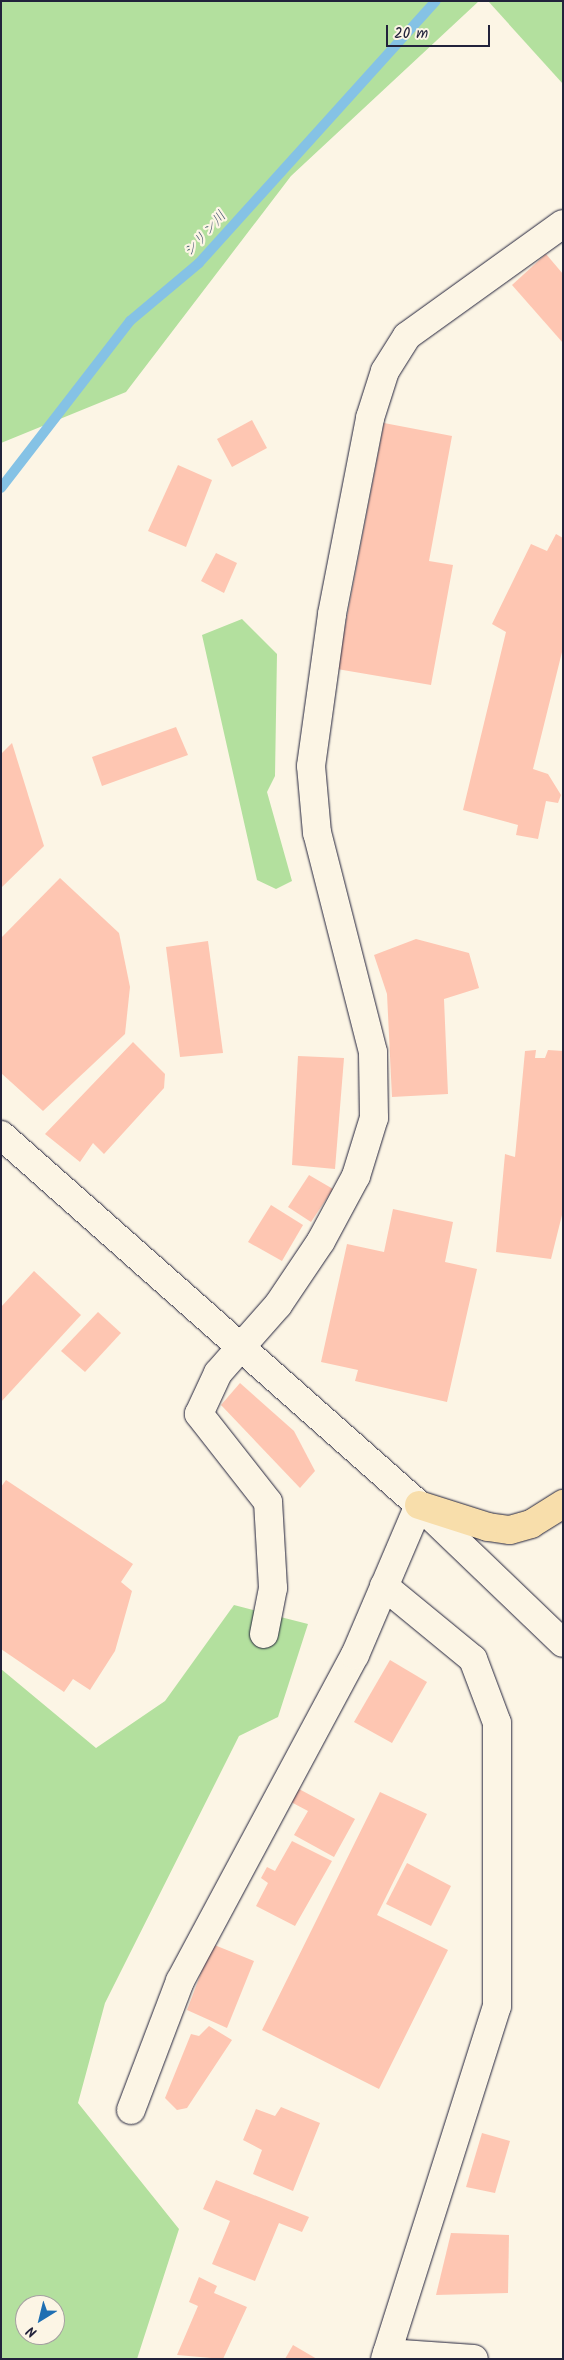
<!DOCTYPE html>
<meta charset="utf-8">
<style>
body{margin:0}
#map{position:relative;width:564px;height:2360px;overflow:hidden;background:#fcf5e5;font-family:Kalam,"Klee One",sans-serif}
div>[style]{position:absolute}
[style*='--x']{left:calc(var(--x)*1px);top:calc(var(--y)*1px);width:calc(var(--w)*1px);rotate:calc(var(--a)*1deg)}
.green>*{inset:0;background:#b3e09e}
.stream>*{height:10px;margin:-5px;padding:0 5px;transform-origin:5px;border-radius:5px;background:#85c2e5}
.building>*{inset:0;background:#fec6b2}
.roads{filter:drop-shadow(0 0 1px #22223b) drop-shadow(0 0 1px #22223b)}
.minor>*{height:28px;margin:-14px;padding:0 14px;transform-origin:14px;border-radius:14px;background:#fcf5e5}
.tertiary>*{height:28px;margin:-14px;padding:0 14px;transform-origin:14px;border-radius:14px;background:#fcf5e5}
.primary>*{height:28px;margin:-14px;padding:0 14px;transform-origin:14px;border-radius:14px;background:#f8deab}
span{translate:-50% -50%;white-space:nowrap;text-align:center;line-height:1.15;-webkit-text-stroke:4.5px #fcf5e5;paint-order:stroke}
.water-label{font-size:14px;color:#40526e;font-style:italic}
.frame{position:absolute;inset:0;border:2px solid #22223b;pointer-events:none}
.north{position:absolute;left:15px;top:2295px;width:50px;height:50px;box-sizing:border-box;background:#fcf5e5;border:1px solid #a5a1a1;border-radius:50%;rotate:216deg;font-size:14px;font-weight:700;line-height:20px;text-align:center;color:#22223b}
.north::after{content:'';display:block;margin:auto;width:18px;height:22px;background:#1f6fb2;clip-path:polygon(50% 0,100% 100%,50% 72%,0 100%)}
.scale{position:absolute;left:386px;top:25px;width:104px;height:22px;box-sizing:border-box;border:2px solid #22223b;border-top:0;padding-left:6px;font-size:15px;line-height:18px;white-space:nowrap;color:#22223b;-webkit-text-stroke:4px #fcf5e5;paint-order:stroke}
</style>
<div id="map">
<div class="green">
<div style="clip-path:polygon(1px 1px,479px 1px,291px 176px,126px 392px,1px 443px)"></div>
<div style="clip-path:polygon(488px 1px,563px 1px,563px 84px)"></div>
<div style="clip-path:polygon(242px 619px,277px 654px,275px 776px,267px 792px,292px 881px,276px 889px,257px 880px,202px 635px)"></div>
<div style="clip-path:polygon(evenodd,234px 1605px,308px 1624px,278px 1717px,239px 1736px,105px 2003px,78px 2103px,179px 2229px,137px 2359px,1px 2359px,1px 1669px,96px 1748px,165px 1701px,234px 1605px,25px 2305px,55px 2305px,55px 2335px,25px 2335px,25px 2305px)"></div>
</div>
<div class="stream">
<div style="--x:1;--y:488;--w:211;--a:-52.3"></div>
<div style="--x:130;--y:321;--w:90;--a:-40"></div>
<div style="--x:199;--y:263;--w:353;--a:-47.9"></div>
</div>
<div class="building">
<div style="clip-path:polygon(546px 254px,563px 274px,563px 343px,512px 285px)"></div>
<div style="clip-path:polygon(252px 420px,267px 448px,232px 467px,217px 439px)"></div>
<div style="clip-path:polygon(384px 423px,452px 436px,429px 561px,453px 565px,431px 685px,337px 669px)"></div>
<div style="clip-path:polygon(178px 465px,212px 480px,186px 547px,148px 531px)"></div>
<div style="clip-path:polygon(556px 534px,563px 538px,563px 648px,533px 769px,548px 774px,561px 795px,558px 803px,546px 801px,538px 839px,516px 835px,518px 825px,463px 810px,506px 632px,492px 624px,531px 544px,547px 551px)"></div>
<div style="clip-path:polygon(216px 553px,237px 563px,224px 593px,201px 581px)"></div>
<div style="clip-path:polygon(176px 727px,188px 755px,102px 786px,92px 757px)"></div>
<div style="clip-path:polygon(12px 743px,44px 846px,1px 888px,1px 754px)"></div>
<div style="clip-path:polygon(60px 878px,119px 933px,130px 987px,125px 1034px,43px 1111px,1px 1073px,1px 938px)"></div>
<div style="clip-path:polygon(416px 939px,469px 953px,479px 988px,444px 999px,448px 1094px,392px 1097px,387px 994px,374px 955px)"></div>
<div style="clip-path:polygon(208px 941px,223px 1053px,180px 1057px,166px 947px)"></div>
<div style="clip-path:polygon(133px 1042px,165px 1074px,164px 1088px,104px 1154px,93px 1143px,80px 1162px,45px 1134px)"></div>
<div style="clip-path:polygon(536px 1050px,535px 1058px,545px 1058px,548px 1050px,563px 1051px,563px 1211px,551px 1259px,496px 1252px,505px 1154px,515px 1157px,525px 1051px)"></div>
<div style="clip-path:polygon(298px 1056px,344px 1058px,335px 1169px,292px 1165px)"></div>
<div style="clip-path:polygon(309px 1175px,333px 1189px,311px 1222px,288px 1207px)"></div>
<div style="clip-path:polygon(271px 1205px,303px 1225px,282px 1261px,248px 1242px)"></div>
<div style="clip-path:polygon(393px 1209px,453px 1222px,445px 1262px,477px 1269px,447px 1402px,355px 1381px,358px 1370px,321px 1362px,347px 1244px,384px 1252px)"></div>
<div style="clip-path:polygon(34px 1271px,81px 1315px,1px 1402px,1px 1307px)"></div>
<div style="clip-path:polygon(98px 1312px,121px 1333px,85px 1372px,61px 1351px)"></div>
<div style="clip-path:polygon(240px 1383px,294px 1431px,315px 1471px,300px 1488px,221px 1405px)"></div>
<div style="clip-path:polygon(6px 1480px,133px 1564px,121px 1582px,132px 1591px,115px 1651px,90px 1690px,73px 1679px,64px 1692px,1px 1649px,1px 1487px)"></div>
<div style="clip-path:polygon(390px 1660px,427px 1682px,392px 1743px,354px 1722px)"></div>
<div style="clip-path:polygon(299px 1789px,355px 1819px,334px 1857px,294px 1835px,308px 1811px,291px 1802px)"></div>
<div style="clip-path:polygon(380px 1792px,427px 1814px,377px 1915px,448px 1950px,379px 2089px,262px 2030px)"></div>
<div style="clip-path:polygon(292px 1841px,332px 1861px,295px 1926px,256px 1906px,268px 1883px,261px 1878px,267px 1867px,275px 1871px)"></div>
<div style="clip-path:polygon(407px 1863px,451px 1886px,431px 1926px,386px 1904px)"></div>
<div style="clip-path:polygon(212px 1944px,254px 1961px,227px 2028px,187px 2010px)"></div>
<div style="clip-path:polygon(209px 2026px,232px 2040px,187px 2108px,177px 2110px,165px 2098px,191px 2034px,199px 2036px)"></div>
<div style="clip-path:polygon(281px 2107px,320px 2123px,293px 2191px,253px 2174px,262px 2150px,243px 2140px,256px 2109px,275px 2116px)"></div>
<div style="clip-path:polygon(482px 2133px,510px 2141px,495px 2193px,466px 2187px)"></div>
<div style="clip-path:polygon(216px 2180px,309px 2217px,302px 2232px,279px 2223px,255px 2281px,212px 2264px,230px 2221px,203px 2209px)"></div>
<div style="clip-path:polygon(451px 2233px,509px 2235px,508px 2293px,436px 2295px)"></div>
<div style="clip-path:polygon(199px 2277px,217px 2286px,214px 2293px,247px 2307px,223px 2359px,177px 2355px,198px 2306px,189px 2302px)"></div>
<div style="clip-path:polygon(293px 2345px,317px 2359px,285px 2359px)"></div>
</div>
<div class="roads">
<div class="minor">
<div style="--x:384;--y:1586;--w:115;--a:39.4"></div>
<div style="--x:473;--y:1659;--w:68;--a:69.4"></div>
<div style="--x:497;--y:1723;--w:283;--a:90"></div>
<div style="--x:497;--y:2006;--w:370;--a:107.6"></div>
<div style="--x:264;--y:1634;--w:47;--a:-78.9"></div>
<div style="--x:273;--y:1588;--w:86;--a:-93.3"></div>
<div style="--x:268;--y:1502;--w:112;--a:-128.1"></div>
<div style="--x:199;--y:1414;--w:45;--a:-65.1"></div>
<div style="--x:218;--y:1373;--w:91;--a:-48.6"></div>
<div style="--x:278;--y:1305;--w:77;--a:-56.1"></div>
<div style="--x:321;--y:1241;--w:74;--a:-61.7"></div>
<div style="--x:356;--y:1176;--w:61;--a:-72.8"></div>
<div style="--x:374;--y:1118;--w:66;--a:-90.9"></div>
<div style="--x:373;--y:1052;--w:226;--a:-104.3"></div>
<div style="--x:317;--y:833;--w:67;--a:-95.1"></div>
<div style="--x:311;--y:766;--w:153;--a:-82.1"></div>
<div style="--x:332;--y:614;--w:200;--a:-79"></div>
<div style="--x:370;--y:418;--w:49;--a:-72.3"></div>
<div style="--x:385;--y:371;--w:41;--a:-57.8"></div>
<div style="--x:407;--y:336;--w:192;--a:-35.7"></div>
<div style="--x:131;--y:2110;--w:138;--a:-69.2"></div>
<div style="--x:180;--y:1981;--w:370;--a:-61.8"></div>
<div style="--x:355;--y:1655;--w:163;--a:-66.9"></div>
<div style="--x:387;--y:2353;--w:87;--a:3.9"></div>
</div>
<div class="tertiary">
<div style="--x:1;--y:1135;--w:558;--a:41.51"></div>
<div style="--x:419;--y:1505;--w:199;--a:43.8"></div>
</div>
<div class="primary">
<div style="--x:419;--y:1505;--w:72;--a:17.7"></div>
<div style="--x:488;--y:1527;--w:22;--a:8"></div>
<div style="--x:510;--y:1530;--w:22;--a:-16"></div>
<div style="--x:531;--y:1524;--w:38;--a:-32"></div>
</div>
</div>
<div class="water-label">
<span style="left:205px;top:234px;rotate:-48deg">シリン川</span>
</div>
<div class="frame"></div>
<div class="north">N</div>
<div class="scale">20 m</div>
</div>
